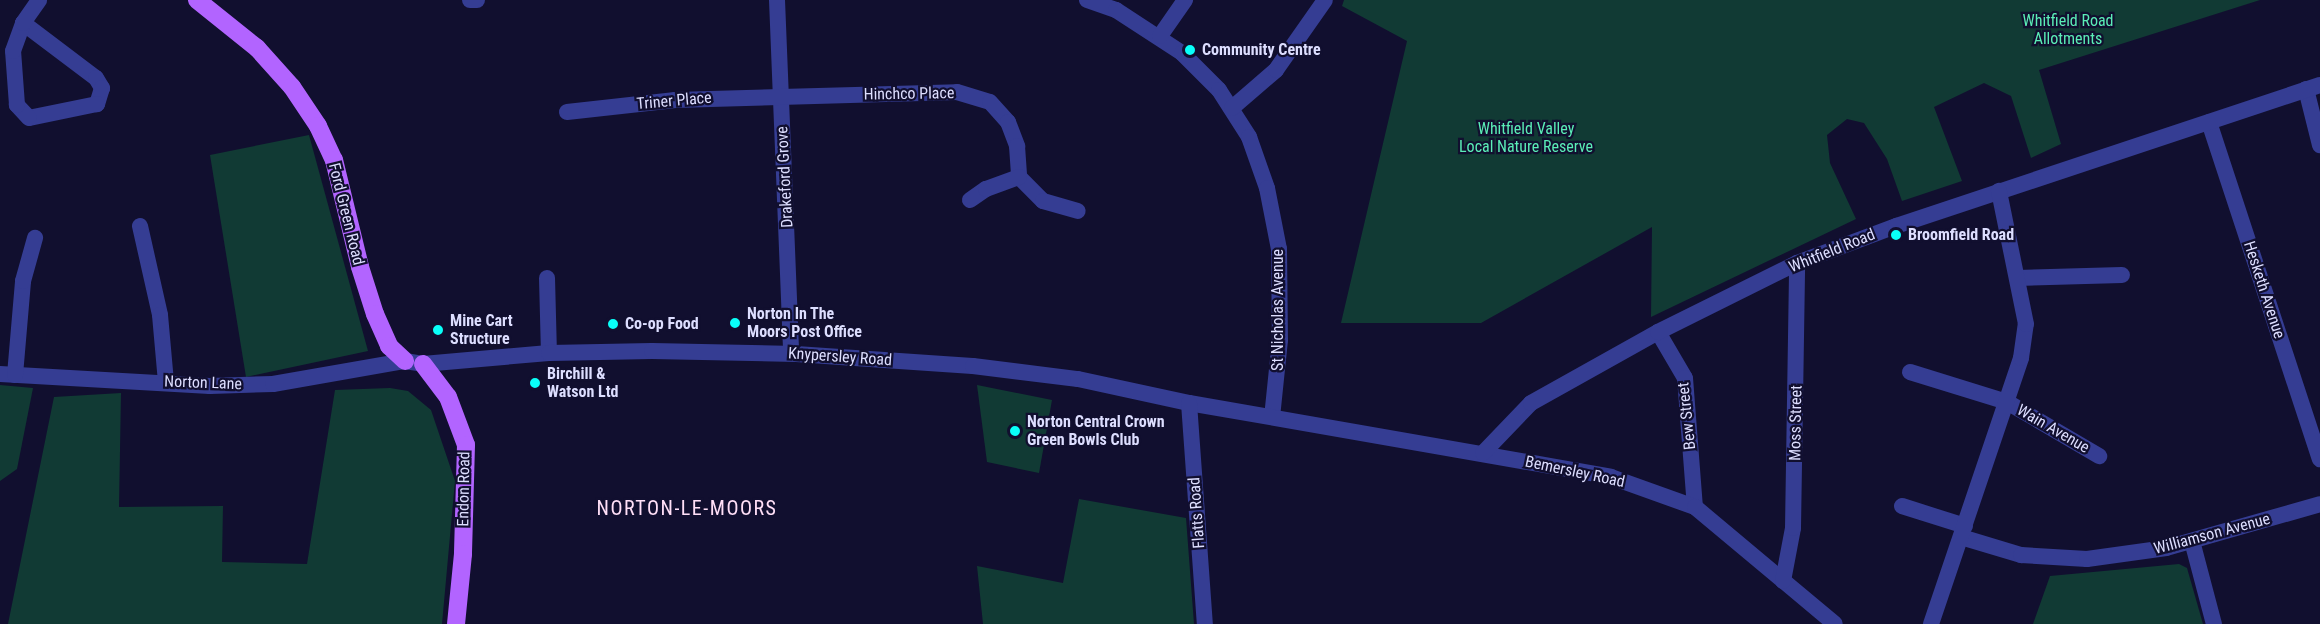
<!DOCTYPE html>
<style>
body{margin:0}
#map{position:relative;width:2320px;height:624px;overflow:hidden;background:#110f2f;font-family:"Roboto Condensed",sans-serif}
div>[style]{position:absolute}
[style*='--x']{left:calc(var(--x)*1px);top:calc(var(--y)*1px);width:calc(var(--w)*1px);rotate:calc(var(--a)*1deg)}
.green>*{inset:0;background:#113a34}
.minor>*{height:16px;margin:-8px;padding:0 8px;transform-origin:8px;border-radius:8px;background:#353d93}
.major>*{height:18px;margin:-9px;padding:0 9px;transform-origin:9px;border-radius:9px;background:#b264ff}
.dots>*{width:16px;height:16px;translate:-50% -50%;box-sizing:border-box;border:3px solid #110f2f;border-radius:50%}
span{translate:-50% -50%;white-space:nowrap;text-align:center;line-height:1.15;-webkit-text-stroke:4.5px #110f2f;paint-order:stroke}
.park-label{font-size:16px;color:#5beeb7}
.poi-label{font-size:16px;color:#dddeff;font-weight:700}
.left{translate:0 -50%;text-align:left}
.street-label{font-size:16px;color:#dddeff}
.quarter-label{font-size:20px;color:#ffdff7;letter-spacing:1.5px}
</style>
<div id="map">
<div class="green">
<div style="clip-path:polygon(1344px 0,2260px 0,2039px 70px,2061px 144px,2031px 158px,2011px 96px,1984px 83px,1934px 107px,1962px 181px,1902px 201px,1887px 159px,1864px 123px,1847px 119px,1827px 135px,1830px 163px,1856px 219px,1651px 317px,1652px 227px,1481px 323px,1341px 323px,1407px 41px,1342px 6px)"></div>
<div style="clip-path:polygon(309px 135px,368px 351px,246px 377px,210px 155px)"></div>
<div style="clip-path:polygon(0 385px,33px 388px,17px 469px,0 481px)"></div>
<div style="clip-path:polygon(977px 385px,1052px 400px,1039px 473px,987px 462px)"></div>
<div style="clip-path:polygon(390px 388px,408px 391px,431px 410px,455px 481px,442px 624px,8px 624px,54px 397px,121px 393px,119px 507px,223px 506px,222px 562px,307px 564px,335px 390px)"></div>
<div style="clip-path:polygon(1079px 499px,1186px 518px,1194px 624px,983px 624px,977px 566px,1063px 583px)"></div>
<div style="clip-path:polygon(2179px 564px,2187px 568px,2203px 624px,2033px 624px,2050px 576px)"></div>
</div>
<div class="minor">
<div style="--x:470;--y:0;--w:7;--a:0"></div>
<div style="--x:777;--y:0;--w:353;--a:87.7"></div>
<div style="--x:1087;--y:0;--w:31;--a:19"></div>
<div style="--x:1116;--y:10;--w:79;--a:33.1"></div>
<div style="--x:1182;--y:53;--w:52;--a:45"></div>
<div style="--x:1219;--y:90;--w:56;--a:57.4"></div>
<div style="--x:1249;--y:137;--w:54;--a:70.6"></div>
<div style="--x:1267;--y:188;--w:62;--a:78.9"></div>
<div style="--x:1279;--y:249;--w:91;--a:89.4"></div>
<div style="--x:1280;--y:340;--w:77;--a:95.9"></div>
<div style="--x:23;--y:23;--w:91;--a:37"></div>
<div style="--x:96;--y:78;--w:12;--a:59"></div>
<div style="--x:102;--y:88;--w:17;--a:107"></div>
<div style="--x:97;--y:104;--w:69;--a:168.4"></div>
<div style="--x:29;--y:118;--w:18;--a:-133"></div>
<div style="--x:17;--y:105;--w:54;--a:-94.2"></div>
<div style="--x:13;--y:51;--w:30;--a:-70"></div>
<div style="--x:23;--y:23;--w:28;--a:-55"></div>
<div style="--x:1160;--y:36;--w:44;--a:-55.2"></div>
<div style="--x:2306;--y:89;--w:58;--a:76"></div>
<div style="--x:1232;--y:108;--w:58;--a:-40.8"></div>
<div style="--x:1276;--y:70;--w:85;--a:-55"></div>
<div style="--x:567;--y:112;--w:109;--a:-6.3"></div>
<div style="--x:675;--y:100;--w:282;--a:-1.6"></div>
<div style="--x:957;--y:92;--w:34;--a:17"></div>
<div style="--x:990;--y:102;--w:27;--a:48"></div>
<div style="--x:1008;--y:122;--w:26;--a:69"></div>
<div style="--x:1017;--y:146;--w:31;--a:86"></div>
<div style="--x:1019;--y:177;--w:34;--a:45"></div>
<div style="--x:1043;--y:201;--w:36;--a:16"></div>
<div style="--x:2209;--y:122;--w:355;--a:71.8"></div>
<div style="--x:970;--y:200;--w:19;--a:-35"></div>
<div style="--x:986;--y:189;--w:35;--a:-20"></div>
<div style="--x:140;--y:226;--w:91;--a:77.3"></div>
<div style="--x:160;--y:315;--w:67;--a:84.9"></div>
<div style="--x:547;--y:278;--w:75;--a:88.5"></div>
<div style="--x:2017;--y:278;--w:105;--a:-1.6"></div>
<div style="--x:1658;--y:332;--w:53;--a:59.6"></div>
<div style="--x:1685;--y:378;--w:129;--a:85.6"></div>
<div style="--x:1910;--y:372;--w:102;--a:17.2"></div>
<div style="--x:2007;--y:402;--w:107;--a:30.4"></div>
<div style="--x:0;--y:374;--w:210;--a:3.3"></div>
<div style="--x:210;--y:386;--w:63;--a:-1.8"></div>
<div style="--x:273;--y:384;--w:134;--a:-9.9"></div>
<div style="--x:405;--y:361;--w:18;--a:9"></div>
<div style="--x:423;--y:364;--w:126;--a:-5"></div>
<div style="--x:549;--y:353;--w:103;--a:-1.1"></div>
<div style="--x:652;--y:351;--w:144;--a:1.2"></div>
<div style="--x:796;--y:354;--w:177;--a:3.9"></div>
<div style="--x:973;--y:366;--w:106;--a:7.1"></div>
<div style="--x:1078;--y:379;--w:114;--a:12.2"></div>
<div style="--x:1189;--y:403;--w:428;--a:9.9"></div>
<div style="--x:1611;--y:477;--w:89;--a:19.7"></div>
<div style="--x:1695;--y:507;--w:182;--a:39.9"></div>
<div style="--x:15;--y:375;--w:94;--a:-85.1"></div>
<div style="--x:23;--y:281;--w:45;--a:-74.4"></div>
<div style="--x:1189;--y:403;--w:222;--a:85.9"></div>
<div style="--x:1483;--y:453;--w:69;--a:-46.2"></div>
<div style="--x:1531;--y:403;--w:145;--a:-29.2"></div>
<div style="--x:1658;--y:332;--w:155;--a:-26.4"></div>
<div style="--x:1797;--y:263;--w:106;--a:-20.5"></div>
<div style="--x:1896;--y:226;--w:447;--a:-18.4"></div>
<div style="--x:1902;--y:506;--w:66;--a:17.6"></div>
<div style="--x:1961;--y:537;--w:63;--a:16.7"></div>
<div style="--x:2021;--y:555;--w:66;--a:3.5"></div>
<div style="--x:2087;--y:559;--w:80;--a:-7.9"></div>
<div style="--x:2166;--y:548;--w:160;--a:-15.9"></div>
<div style="--x:2192;--y:541;--w:86;--a:75.2"></div>
<div style="--x:1783;--y:581;--w:54;--a:-79.3"></div>
<div style="--x:1793;--y:528;--w:265;--a:-89.1"></div>
<div style="--x:1931;--y:624;--w:281;--a:-71.3"></div>
<div style="--x:2021;--y:358;--w:34;--a:-82"></div>
<div style="--x:2026;--y:324;--w:136;--a:-101.5"></div>
</div>
<div class="major">
<div style="--x:197;--y:0;--w:77;--a:38.7"></div>
<div style="--x:257;--y:48;--w:52;--a:48.1"></div>
<div style="--x:292;--y:87;--w:47;--a:56.3"></div>
<div style="--x:318;--y:126;--w:38;--a:65"></div>
<div style="--x:334;--y:160;--w:110;--a:76.3"></div>
<div style="--x:360;--y:267;--w:49;--a:72.3"></div>
<div style="--x:375;--y:314;--w:35;--a:66"></div>
<div style="--x:389;--y:346;--w:22;--a:43"></div>
<div style="--x:423;--y:364;--w:41;--a:52.9"></div>
<div style="--x:448;--y:397;--w:51;--a:69.4"></div>
<div style="--x:466;--y:445;--w:109;--a:91.6"></div>
<div style="--x:463;--y:554;--w:70;--a:95.7"></div>
</div>
<div class="dots">
<div style="left:1190px;top:50px;background:#09fff9"></div>
<div style="left:1896px;top:235px;background:#09fff9"></div>
<div style="left:735px;top:323px;background:#09fff9"></div>
<div style="left:613px;top:324px;background:#09fff9"></div>
<div style="left:438px;top:330px;background:#09fff9"></div>
<div style="left:535px;top:383px;background:#09fff9"></div>
<div style="left:1015px;top:431px;background:#09fff9"></div>
</div>
<div class="park-label">
<span style="left:2068px;top:30px">Whitfield Road<br>Allotments</span>
<span style="left:1526px;top:138px">Whitfield Valley<br>Local Nature Reserve</span>
</div>
<div class="poi-label">
<span class="left" style="left:1202px;top:50px">Community Centre</span>
<span class="left" style="left:1908px;top:235px">Broomfield Road</span>
<span class="left" style="left:747px;top:323px">Norton In The<br>Moors Post Office</span>
<span class="left" style="left:450px;top:330px">Mine Cart<br>Structure</span>
<span class="left" style="left:625px;top:324px">Co-op Food</span>
<span class="left" style="left:547px;top:383px">Birchill &amp;<br>Watson Ltd</span>
<span class="left" style="left:1027px;top:431px">Norton Central Crown<br>Green Bowls Club</span>
</div>
<div class="street-label">
<span style="left:909px;top:94px;rotate:-1deg">Hinchco Place</span>
<span style="left:674px;top:101px;rotate:-5deg">Triner Place</span>
<span style="left:785px;top:177px;rotate:-93deg">Drakeford Grove</span>
<span style="left:346px;top:214px;rotate:76deg">Ford Green Road</span>
<span style="left:1832px;top:251px;rotate:-22deg">Whitfield Road</span>
<span style="left:2264px;top:290px;rotate:72deg">Hesketh Avenue</span>
<span style="left:1278px;top:310px;rotate:-90deg">St Nicholas Avenue</span>
<span style="left:840px;top:357px;rotate:4deg">Knypersley Road</span>
<span style="left:203px;top:383px;rotate:2deg">Norton Lane</span>
<span style="left:1687px;top:416px;rotate:-96deg">Bew Street</span>
<span style="left:1796px;top:423px;rotate:-89deg">Moss Street</span>
<span style="left:2053px;top:429px;rotate:30deg">Wain Avenue</span>
<span style="left:1575px;top:472px;rotate:12deg">Bemersley Road</span>
<span style="left:464px;top:489px;rotate:-89deg">Endon Road</span>
<span style="left:1197px;top:513px;rotate:-94deg">Flatts Road</span>
<span style="left:2212px;top:534px;rotate:-15deg">Williamson Avenue</span>
</div>
<div class="quarter-label">
<span style="left:687px;top:508px">NORTON-LE-MOORS</span>
</div>
</div>
